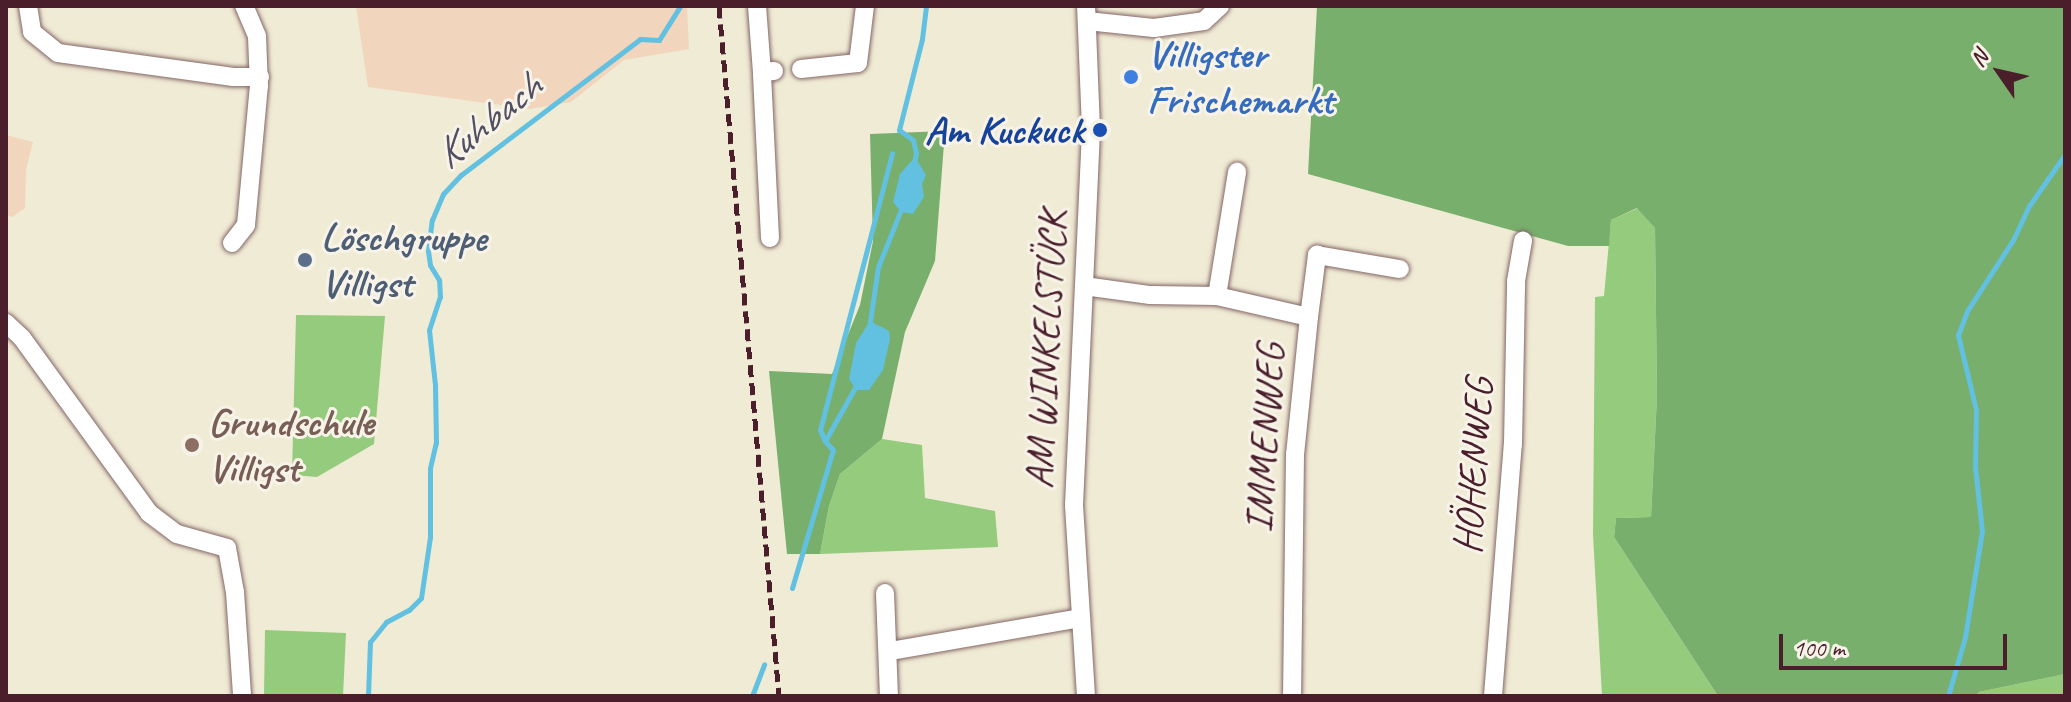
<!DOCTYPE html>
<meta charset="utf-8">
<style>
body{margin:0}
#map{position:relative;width:2071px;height:702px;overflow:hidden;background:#f0ebd5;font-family:Caveat,sans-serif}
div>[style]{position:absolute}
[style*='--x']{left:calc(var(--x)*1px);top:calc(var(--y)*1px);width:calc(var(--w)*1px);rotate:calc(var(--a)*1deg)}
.built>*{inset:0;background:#f1d5bd}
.green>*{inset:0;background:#95cb7d}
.forest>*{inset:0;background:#78af6c}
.water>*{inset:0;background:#62c0e0}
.stream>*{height:5px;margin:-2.5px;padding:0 2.5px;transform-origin:2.5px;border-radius:2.5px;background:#62c0e0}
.roads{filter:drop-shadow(0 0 2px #846666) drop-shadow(0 0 2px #846666)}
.street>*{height:18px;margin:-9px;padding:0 9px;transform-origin:9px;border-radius:9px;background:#fff}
.rail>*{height:5px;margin-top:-2.5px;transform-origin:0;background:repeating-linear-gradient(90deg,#4a1f2b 0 12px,transparent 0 18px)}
.dots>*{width:22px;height:22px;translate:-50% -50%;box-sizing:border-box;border:4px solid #f7f3e8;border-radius:50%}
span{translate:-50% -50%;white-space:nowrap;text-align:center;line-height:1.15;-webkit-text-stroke:6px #f7f3e8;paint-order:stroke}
.shop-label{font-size:40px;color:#366cbe;font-weight:700}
.left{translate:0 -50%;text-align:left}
.transit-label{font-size:40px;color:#164399;font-weight:700}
.right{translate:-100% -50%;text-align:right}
.service-label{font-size:40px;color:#4e5e75;font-weight:700}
.street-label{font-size:40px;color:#4a1f2b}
.education-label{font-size:40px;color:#785e54;font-weight:700}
.water-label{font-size:42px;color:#514f61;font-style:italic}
.frame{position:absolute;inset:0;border:8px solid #4a1f2b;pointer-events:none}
.north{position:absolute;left:1959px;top:32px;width:80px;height:80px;-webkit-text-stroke:6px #f7f3e8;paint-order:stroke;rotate:304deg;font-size:22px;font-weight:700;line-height:32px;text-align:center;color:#4a1f2b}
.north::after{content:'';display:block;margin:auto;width:28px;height:36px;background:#4a1f2b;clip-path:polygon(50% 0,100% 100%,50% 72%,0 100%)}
.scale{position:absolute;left:1779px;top:634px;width:228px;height:36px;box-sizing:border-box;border:4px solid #4a1f2b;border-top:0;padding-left:10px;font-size:24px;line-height:28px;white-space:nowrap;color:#4a1f2b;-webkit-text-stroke:6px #f7f3e8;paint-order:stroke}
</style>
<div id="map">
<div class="built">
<div style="clip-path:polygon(356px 6px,687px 6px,689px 49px,624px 60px,571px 102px,530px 109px,368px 87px)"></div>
<div style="clip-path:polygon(6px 135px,33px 142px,26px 170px,25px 208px,12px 217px,6px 215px)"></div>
</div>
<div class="green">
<div style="clip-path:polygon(1638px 208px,1655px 228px,1657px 396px,1651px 517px,1616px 518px,1614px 537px,1718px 696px,1602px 696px,1593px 535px,1595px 297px,1604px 296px,1611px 220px)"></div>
<div style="clip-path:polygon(296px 315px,385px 316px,374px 444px,317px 477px,292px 475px)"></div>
<div style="clip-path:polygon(882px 439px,922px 445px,925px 498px,995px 511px,998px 547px,820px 554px,829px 506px,840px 474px)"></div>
<div style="clip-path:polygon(265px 630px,346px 633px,343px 696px,264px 696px)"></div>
<div style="clip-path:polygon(2065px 674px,2065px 696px,1976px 696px,1979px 692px)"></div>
</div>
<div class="forest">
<div style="clip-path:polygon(1317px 6px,2065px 6px,2065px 674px,1979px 692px,1976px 696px,1718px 696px,1614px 537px,1616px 518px,1651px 517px,1657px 396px,1655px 228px,1637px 208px,1611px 220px,1609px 246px,1568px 246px,1308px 174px)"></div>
<div style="clip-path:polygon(945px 131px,935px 261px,905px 332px,882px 439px,840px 474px,829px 506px,820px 554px,787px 554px,769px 371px,832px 374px,860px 305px,873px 241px,870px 134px)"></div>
</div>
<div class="water">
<div style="clip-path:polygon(915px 157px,926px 175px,922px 184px,924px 197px,913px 214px,901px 212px,893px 202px,900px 174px)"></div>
<div style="clip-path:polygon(870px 321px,889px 331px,890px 339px,883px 370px,869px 390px,856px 390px,849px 379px,856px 343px)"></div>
</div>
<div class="stream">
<div style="--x:914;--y:163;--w:10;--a:-79"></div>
<div style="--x:916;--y:153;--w:13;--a:-103"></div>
<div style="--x:913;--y:140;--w:17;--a:-144"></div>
<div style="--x:899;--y:130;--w:94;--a:-75.8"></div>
<div style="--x:922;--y:39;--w:33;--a:-83"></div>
<div style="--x:869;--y:328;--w:62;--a:-81.6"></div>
<div style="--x:878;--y:267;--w:65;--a:-68.2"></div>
<div style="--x:825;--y:441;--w:12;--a:-114"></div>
<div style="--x:820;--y:430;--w:286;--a:-75.4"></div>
<div style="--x:792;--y:588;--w:144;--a:-73.5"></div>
<div style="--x:833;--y:450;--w:12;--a:-132"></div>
<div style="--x:825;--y:441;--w:65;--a:-60.7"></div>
<div style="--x:368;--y:696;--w:54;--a:-87.9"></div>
<div style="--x:370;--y:642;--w:26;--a:-51"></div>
<div style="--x:386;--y:622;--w:26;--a:-28"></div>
<div style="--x:409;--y:610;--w:17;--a:-45"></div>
<div style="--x:421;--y:598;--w:62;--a:-81.6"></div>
<div style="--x:430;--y:537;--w:69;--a:-90"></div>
<div style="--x:430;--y:468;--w:26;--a:-77"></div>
<div style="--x:436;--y:443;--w:58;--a:-91"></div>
<div style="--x:435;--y:385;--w:55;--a:-96.2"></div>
<div style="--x:429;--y:330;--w:35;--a:-72"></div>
<div style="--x:440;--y:297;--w:17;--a:-93"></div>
<div style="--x:439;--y:280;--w:17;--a:-121"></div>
<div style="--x:430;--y:265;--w:14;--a:-98"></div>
<div style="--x:428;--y:251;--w:31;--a:-83"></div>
<div style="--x:432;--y:220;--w:28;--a:-67"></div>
<div style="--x:443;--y:194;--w:26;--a:-47"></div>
<div style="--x:461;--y:175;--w:225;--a:-37.2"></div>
<div style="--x:640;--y:39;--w:19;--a:3"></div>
<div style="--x:659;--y:40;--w:40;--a:-58"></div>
<div style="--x:752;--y:696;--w:34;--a:-69"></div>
<div style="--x:1948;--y:696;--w:61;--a:-73.9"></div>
<div style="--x:1965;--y:637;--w:107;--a:-80.9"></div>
<div style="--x:1982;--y:531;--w:64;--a:-96.2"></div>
<div style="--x:1975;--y:467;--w:57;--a:-89"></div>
<div style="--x:1976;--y:410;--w:77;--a:-103.5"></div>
<div style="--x:1958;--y:335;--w:26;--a:-69"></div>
<div style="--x:1967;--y:311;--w:85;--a:-57.1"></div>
<div style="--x:2013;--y:240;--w:38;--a:-65"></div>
<div style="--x:2029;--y:206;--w:60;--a:-55.2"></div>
</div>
<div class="roads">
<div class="street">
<div style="--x:28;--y:6;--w:26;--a:81"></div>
<div style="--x:32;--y:32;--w:33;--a:39"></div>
<div style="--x:58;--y:53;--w:177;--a:7.8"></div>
<div style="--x:233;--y:77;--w:27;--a:0"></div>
<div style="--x:757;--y:6;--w:66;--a:85.7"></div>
<div style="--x:1087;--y:21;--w:67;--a:6"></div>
<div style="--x:1154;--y:28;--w:50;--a:-8"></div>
<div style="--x:1204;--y:21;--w:22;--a:-43"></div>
<div style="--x:801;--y:69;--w:57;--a:-6"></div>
<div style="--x:858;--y:63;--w:57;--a:-83"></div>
<div style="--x:770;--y:238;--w:166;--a:-92.8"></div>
<div style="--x:762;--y:72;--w:12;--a:-5"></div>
<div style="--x:232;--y:243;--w:23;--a:-52"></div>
<div style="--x:246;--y:225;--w:140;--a:-84.7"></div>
<div style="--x:259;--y:86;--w:50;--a:-92.3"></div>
<div style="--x:257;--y:36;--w:33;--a:-113"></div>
<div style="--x:1084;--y:286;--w:67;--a:7.8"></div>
<div style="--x:1150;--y:295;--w:67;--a:0.9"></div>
<div style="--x:1217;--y:296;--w:94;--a:12.9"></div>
<div style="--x:1309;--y:317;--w:138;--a:95.8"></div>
<div style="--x:1295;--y:454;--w:242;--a:90.7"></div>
<div style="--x:1217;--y:296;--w:126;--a:-80.8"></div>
<div style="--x:1309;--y:317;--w:63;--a:-82.6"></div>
<div style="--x:1317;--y:255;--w:84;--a:9.6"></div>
<div style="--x:6;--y:323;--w:22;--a:43"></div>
<div style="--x:22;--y:338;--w:216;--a:54"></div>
<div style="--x:149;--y:513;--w:35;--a:37"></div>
<div style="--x:177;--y:534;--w:52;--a:15.6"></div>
<div style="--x:227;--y:548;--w:45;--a:79.7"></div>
<div style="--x:235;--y:592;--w:104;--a:86.1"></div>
<div style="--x:885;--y:593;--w:103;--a:87.8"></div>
<div style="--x:890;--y:651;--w:194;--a:-9.8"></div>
<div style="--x:1086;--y:696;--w:191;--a:-93.6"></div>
<div style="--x:1074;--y:505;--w:376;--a:-87.4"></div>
<div style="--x:1091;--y:129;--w:123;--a:-92.3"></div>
<div style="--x:1493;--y:696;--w:253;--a:-85.5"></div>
<div style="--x:1513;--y:444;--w:163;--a:-88.9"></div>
<div style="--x:1516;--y:281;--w:41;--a:-80.1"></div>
</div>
</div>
<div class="rail">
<div style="--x:719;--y:6;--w:693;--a:85.03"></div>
</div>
<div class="dots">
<div style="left:1131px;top:77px;background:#3f7fe0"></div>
<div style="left:1100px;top:130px;background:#1a4fb4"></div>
<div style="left:305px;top:260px;background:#5c6f8a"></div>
<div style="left:192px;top:445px;background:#8d6e63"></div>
</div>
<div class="shop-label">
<span class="left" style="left:1147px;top:77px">Villigster<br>Frischemarkt</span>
</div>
<div class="transit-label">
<span class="right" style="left:1084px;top:130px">Am Kuckuck</span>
</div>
<div class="service-label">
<span class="left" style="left:321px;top:260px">Löschgruppe<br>Villigst</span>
</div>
<div class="street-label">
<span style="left:1045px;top:350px;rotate:-87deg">AM WINKELSTÜCK</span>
<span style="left:1264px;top:438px;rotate:-86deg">IMMENWEG</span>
<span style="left:1473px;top:466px;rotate:-86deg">HÖHENWEG</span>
</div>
<div class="education-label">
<span class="left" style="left:208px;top:445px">Grundschule<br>Villigst</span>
</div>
<div class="water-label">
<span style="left:488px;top:121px;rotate:-39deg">Kuhbach</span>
</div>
<div class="frame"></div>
<div class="north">N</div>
<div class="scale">100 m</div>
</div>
